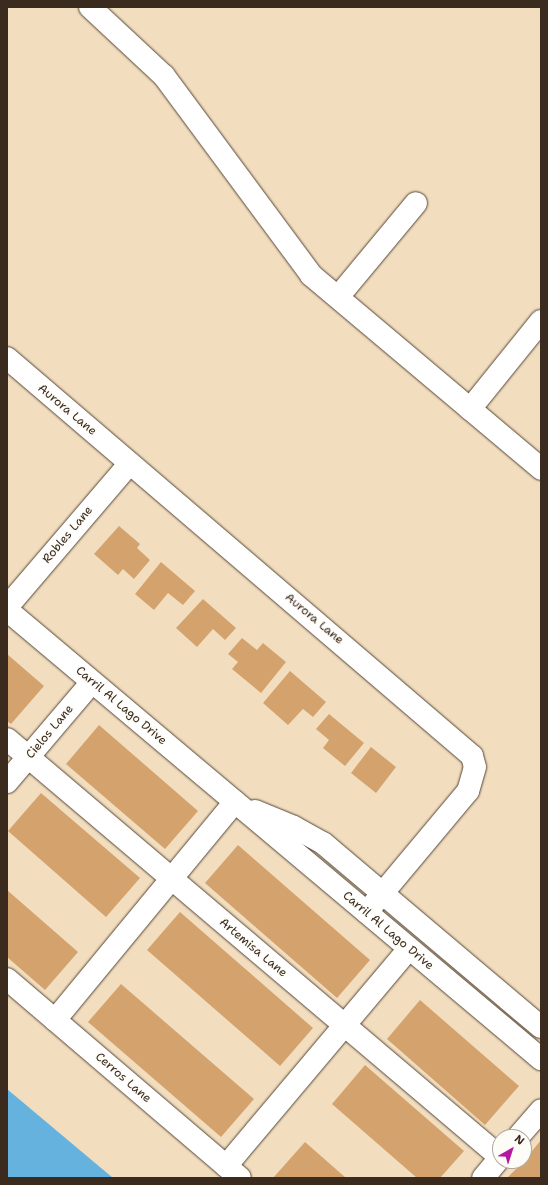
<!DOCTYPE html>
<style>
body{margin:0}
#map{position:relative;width:548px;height:1185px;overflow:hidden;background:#f2debf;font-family:"Shantell Sans",sans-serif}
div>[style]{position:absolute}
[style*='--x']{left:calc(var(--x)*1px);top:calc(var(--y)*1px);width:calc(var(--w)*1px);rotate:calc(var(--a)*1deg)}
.water>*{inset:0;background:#66b2df}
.building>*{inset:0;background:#d4a26d}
.roads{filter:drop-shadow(0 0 1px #564536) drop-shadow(0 0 1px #564536)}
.minor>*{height:22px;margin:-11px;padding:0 11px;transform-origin:11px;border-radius:11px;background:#fff}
span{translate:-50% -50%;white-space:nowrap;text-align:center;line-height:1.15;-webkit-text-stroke:3px #fdfcf7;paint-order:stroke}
.street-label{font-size:12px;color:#3b2a1e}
.frame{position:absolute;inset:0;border:8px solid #3b2a1e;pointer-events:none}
.north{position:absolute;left:492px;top:1129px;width:40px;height:40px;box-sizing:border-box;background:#fdfcf7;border:1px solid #afa8a0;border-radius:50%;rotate:39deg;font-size:11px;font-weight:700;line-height:16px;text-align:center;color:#3b2a1e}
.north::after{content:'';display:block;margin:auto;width:14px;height:18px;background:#b5179e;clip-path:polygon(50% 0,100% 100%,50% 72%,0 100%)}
</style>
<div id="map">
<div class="water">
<div style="clip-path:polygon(7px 1089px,113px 1178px,7px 1178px)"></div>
</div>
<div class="building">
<div style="clip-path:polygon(119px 526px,140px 544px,137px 548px,150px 560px,134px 579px,123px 569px,118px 575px,94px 554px)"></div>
<div style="clip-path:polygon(161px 562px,195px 591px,183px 605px,168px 593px,154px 610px,135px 594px)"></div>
<div style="clip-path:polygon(203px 599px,236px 628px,225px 640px,213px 629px,197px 647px,176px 628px)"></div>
<div style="clip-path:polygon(242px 638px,257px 650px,263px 643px,286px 662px,261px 693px,232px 669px,238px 662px,228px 654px)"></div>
<div style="clip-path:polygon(7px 654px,44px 686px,11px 724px,7px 721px)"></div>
<div style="clip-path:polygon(290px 671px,326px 702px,313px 717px,303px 709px,288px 725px,263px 703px)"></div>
<div style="clip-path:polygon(329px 714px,364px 743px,345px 766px,323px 748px,329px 740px,316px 729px)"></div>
<div style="clip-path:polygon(99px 725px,198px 811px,165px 849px,66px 764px)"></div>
<div style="clip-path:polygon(371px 747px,396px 767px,376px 793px,351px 773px)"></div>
<div style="clip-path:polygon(41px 793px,140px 878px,106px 917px,8px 831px)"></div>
<div style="clip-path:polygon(238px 845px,370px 960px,337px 998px,205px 883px)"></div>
<div style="clip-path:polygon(7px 890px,78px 952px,45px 990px,7px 957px)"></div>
<div style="clip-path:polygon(180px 912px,313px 1028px,280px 1066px,147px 950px)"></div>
<div style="clip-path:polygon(121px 984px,254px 1099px,221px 1137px,88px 1022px)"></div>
<div style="clip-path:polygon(420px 1000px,519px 1086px,485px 1125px,387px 1039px)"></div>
<div style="clip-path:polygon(365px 1065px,464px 1151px,440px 1178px,417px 1178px,332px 1104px)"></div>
<div style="clip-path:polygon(541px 1140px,541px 1178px,507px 1178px,524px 1161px)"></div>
<div style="clip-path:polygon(305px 1142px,346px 1178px,273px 1178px)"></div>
</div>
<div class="roads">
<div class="minor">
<div style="--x:90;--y:7;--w:101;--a:43"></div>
<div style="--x:164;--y:76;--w:247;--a:53.5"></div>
<div style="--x:311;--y:275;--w:301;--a:40.1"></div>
<div style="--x:338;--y:297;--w:122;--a:-50.3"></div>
<div style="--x:7;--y:358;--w:612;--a:40.56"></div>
<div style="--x:472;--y:756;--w:11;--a:75"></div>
<div style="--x:475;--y:767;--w:25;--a:106"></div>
<div style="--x:468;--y:791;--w:158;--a:129.9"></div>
<div style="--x:470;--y:409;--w:113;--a:-51.1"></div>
<div style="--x:7;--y:607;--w:189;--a:-49.5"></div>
<div style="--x:7;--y:610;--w:698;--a:40.06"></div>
<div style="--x:7;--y:739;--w:646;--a:40.29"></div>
<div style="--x:7;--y:782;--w:131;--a:-49.6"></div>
<div style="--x:255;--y:811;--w:42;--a:22.3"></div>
<div style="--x:294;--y:827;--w:33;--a:29"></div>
<div style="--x:323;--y:843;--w:285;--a:40.2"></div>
<div style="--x:7;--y:979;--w:306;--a:40.5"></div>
<div style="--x:55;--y:1020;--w:283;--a:-50.5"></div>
<div style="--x:518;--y:1137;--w:35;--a:-49"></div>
<div style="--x:226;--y:1166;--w:284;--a:-49.9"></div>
<div style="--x:483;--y:1178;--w:26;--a:-50"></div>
</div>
</div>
<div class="street-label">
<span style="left:67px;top:410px;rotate:40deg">Aurora Lane</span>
<span style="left:68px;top:535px;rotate:-50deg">Robles Lane</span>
<span style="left:314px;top:619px;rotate:40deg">Aurora Lane</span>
<span style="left:121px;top:706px;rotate:40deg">Carril Al Lago Drive</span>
<span style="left:50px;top:732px;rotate:-50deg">Cielos Lane</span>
<span style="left:388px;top:931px;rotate:40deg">Carril Al Lago Drive</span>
<span style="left:253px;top:948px;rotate:40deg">Artemisa Lane</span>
<span style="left:123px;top:1078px;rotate:41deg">Cerros Lane</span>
</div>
<div class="frame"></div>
<div class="north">N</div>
</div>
